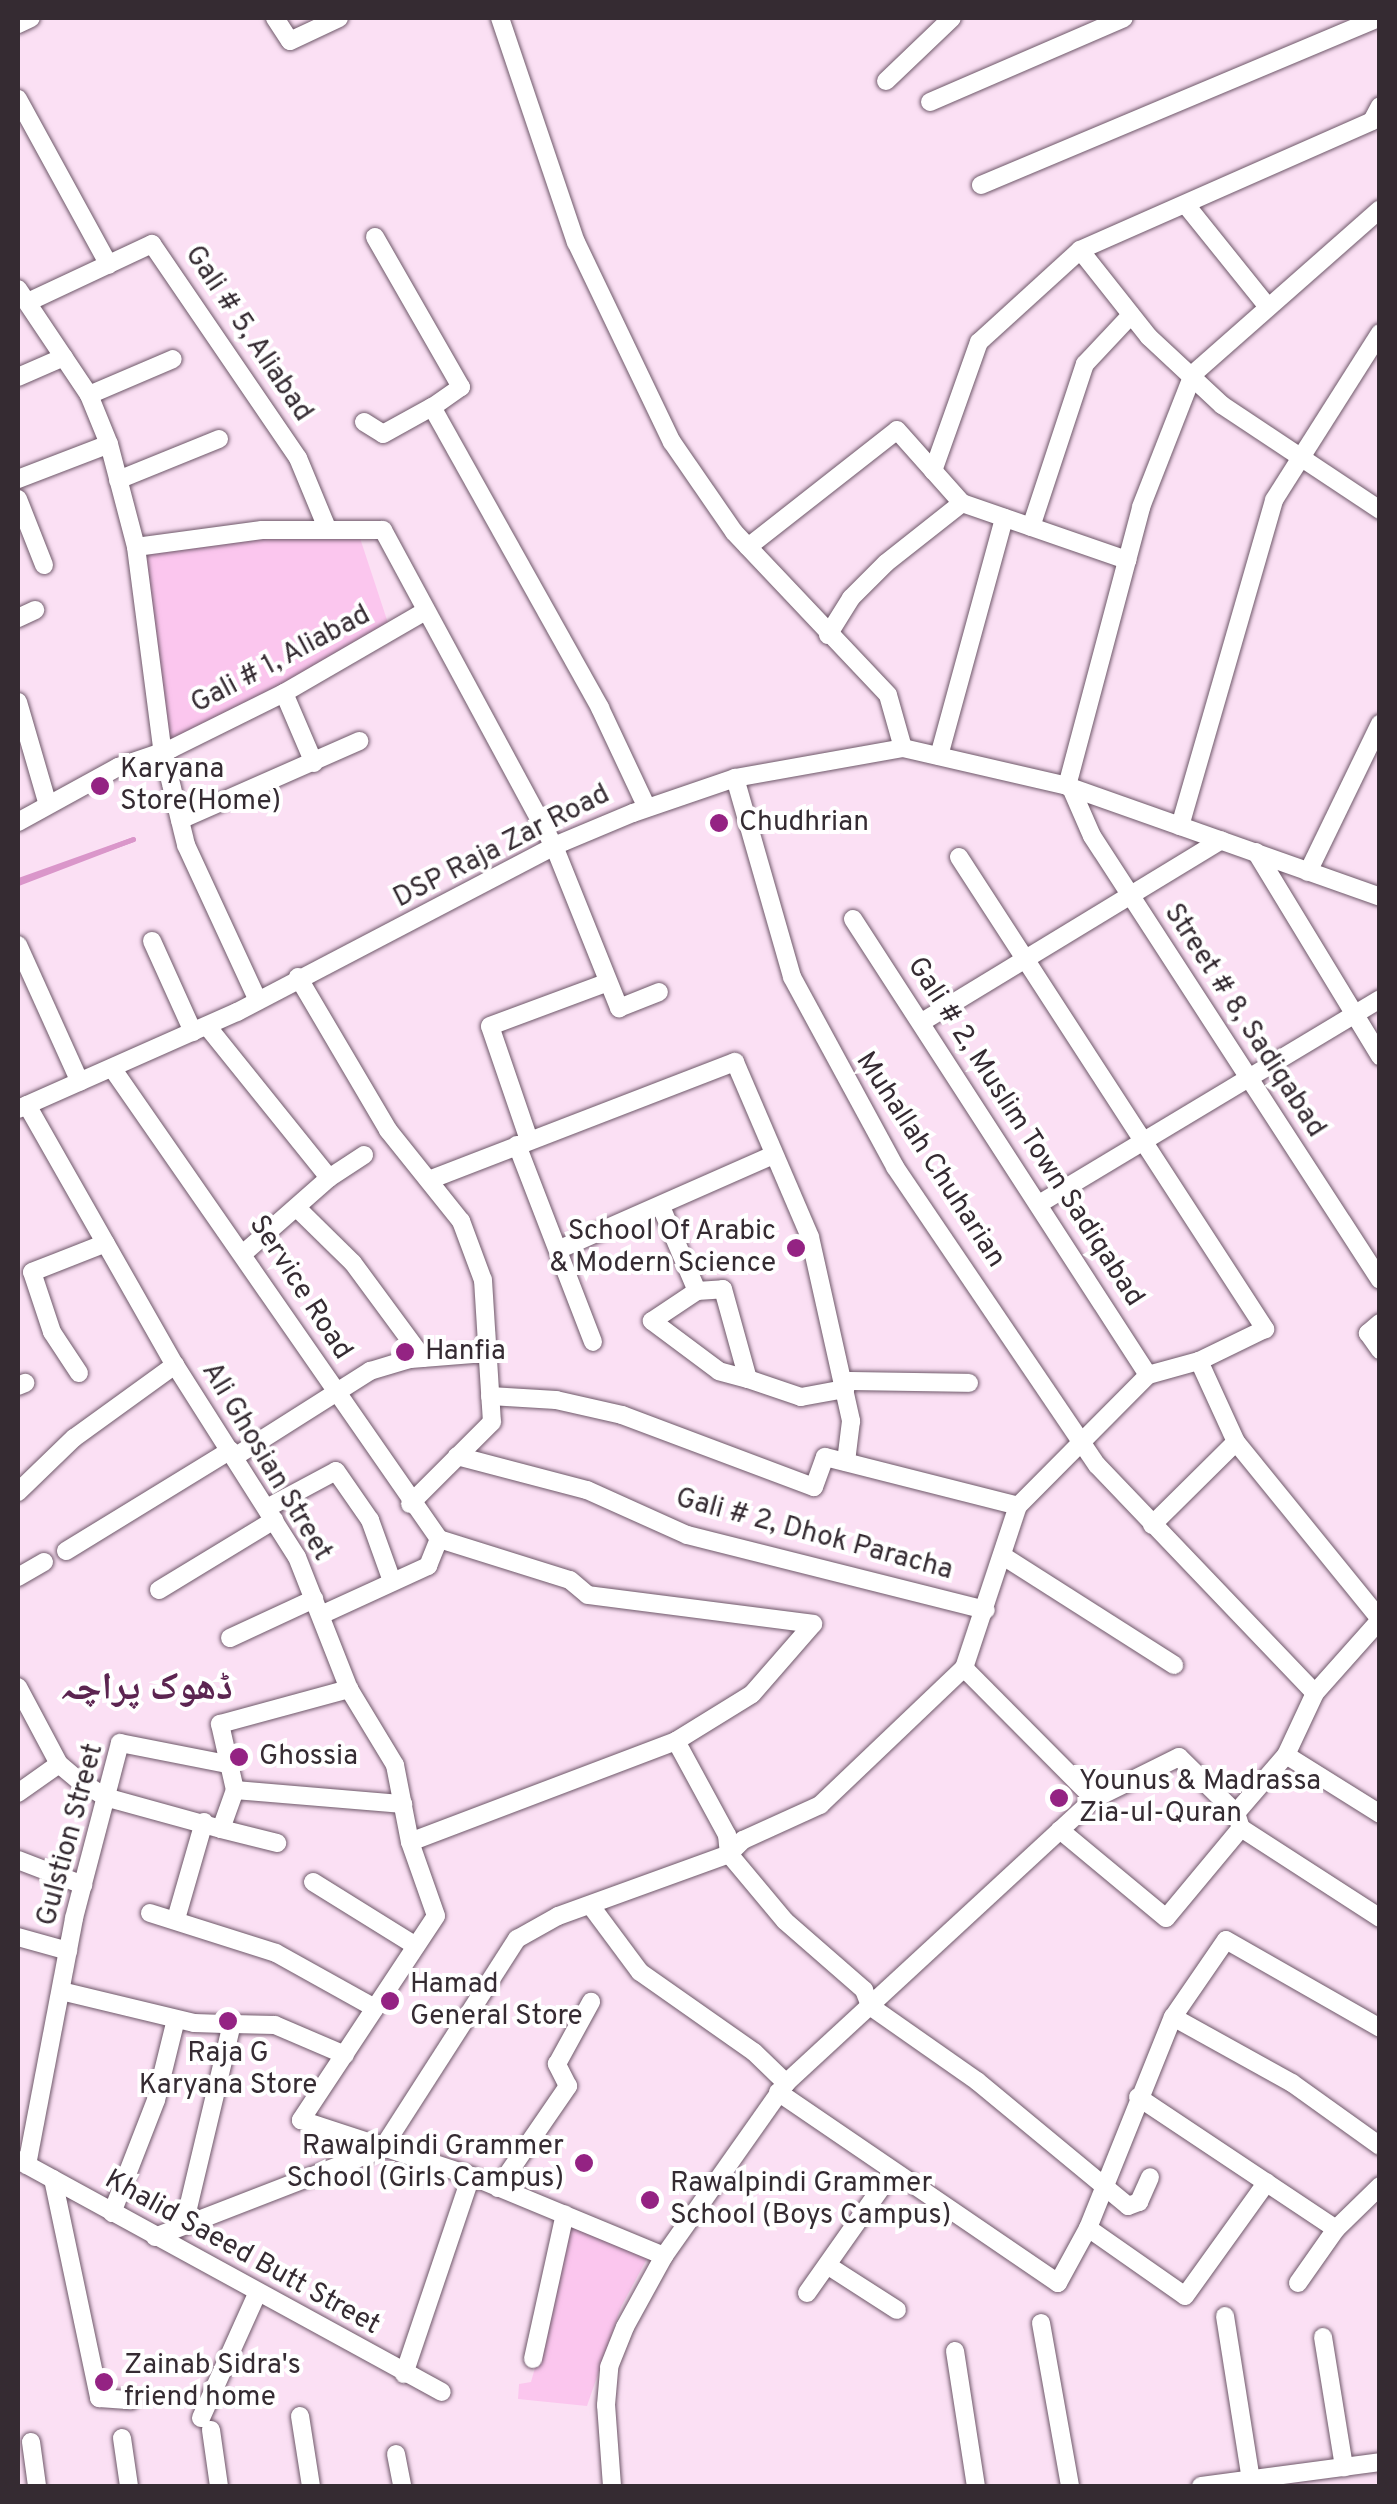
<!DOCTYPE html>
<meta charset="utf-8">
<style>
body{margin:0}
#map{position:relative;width:1397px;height:2504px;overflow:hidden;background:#fbe0f4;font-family:Overpass,"Noto Naskh Arabic",sans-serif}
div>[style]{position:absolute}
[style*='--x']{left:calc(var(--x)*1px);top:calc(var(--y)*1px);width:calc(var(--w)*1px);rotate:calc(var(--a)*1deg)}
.green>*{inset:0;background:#fbc6ee}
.stream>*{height:5px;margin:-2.5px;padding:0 2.5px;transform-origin:2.5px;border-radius:2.5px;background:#da96ca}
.roads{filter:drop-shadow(0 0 2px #6e5869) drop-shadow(0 0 2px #6e5869)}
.minor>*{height:18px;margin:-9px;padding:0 9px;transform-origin:9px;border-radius:9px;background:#fff}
.dots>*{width:28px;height:28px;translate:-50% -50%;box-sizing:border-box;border:5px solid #fff;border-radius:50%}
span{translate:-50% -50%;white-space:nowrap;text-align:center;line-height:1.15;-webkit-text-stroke:8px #fff;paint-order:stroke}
.street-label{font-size:28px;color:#352b32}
.poi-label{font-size:28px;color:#352b32}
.left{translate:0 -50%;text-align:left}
.right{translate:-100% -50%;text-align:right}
.district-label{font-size:38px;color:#5c2551;font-weight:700}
.frame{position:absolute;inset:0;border:20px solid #352b32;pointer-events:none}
</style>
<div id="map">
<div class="green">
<div style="clip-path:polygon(296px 532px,360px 538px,389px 626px,297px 681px,167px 744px,142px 552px)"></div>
<div style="clip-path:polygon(567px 2226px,649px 2255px,621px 2307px,587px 2406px,518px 2399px,519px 2384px,531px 2382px,540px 2350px)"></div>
</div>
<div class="stream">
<div style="--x:18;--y:880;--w:122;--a:-19.6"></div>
<div style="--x:133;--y:839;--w:123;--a:159.1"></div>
</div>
<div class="roads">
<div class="minor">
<div style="--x:275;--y:18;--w:27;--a:57"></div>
<div style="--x:290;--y:41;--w:54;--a:-25.1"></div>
<div style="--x:500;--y:18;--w:237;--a:71.3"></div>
<div style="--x:576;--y:242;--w:222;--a:64.4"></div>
<div style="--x:672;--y:442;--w:109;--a:55.4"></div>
<div style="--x:734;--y:532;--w:224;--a:46.6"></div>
<div style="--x:888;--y:695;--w:55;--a:74.2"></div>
<div style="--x:18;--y:24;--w:14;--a:-25"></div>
<div style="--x:886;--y:81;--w:91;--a:-43.7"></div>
<div style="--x:18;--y:99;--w:189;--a:61.3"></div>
<div style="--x:930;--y:102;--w:211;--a:-23.4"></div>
<div style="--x:981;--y:185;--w:432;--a:-22.8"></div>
<div style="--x:1186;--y:205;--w:131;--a:51.2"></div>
<div style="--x:375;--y:237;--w:173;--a:60.2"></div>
<div style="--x:461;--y:387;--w:35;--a:145"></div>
<div style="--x:432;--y:407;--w:345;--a:60.8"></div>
<div style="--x:600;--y:708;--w:110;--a:64.8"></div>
<div style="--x:1080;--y:250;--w:111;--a:51.6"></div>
<div style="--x:1149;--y:337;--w:100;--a:43"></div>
<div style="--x:1222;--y:405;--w:190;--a:33.6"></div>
<div style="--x:18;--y:289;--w:128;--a:56.2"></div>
<div style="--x:89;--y:395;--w:53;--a:67.8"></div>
<div style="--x:109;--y:444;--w:106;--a:75.3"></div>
<div style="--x:136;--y:547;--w:202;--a:82.6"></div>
<div style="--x:162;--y:747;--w:101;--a:76.2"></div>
<div style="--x:186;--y:845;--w:170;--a:65.2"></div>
<div style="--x:28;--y:302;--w:137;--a:-25.1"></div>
<div style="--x:152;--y:244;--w:259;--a:55.7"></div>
<div style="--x:298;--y:458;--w:76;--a:67.5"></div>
<div style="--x:18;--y:377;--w:50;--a:-23.5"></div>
<div style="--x:89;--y:395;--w:91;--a:-23.2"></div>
<div style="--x:364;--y:422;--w:22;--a:32"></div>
<div style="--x:383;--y:434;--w:56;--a:-28.9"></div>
<div style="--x:933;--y:471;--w:137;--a:-70.4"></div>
<div style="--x:979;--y:342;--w:137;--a:-42.3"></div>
<div style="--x:1080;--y:250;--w:319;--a:-23.8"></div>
<div style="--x:1372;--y:121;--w:17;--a:-62"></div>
<div style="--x:18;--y:479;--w:97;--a:-21"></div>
<div style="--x:118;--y:480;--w:109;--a:-22.1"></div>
<div style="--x:18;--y:499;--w:71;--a:68.5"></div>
<div style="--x:1031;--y:527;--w:172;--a:-71.7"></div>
<div style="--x:1085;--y:364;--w:67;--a:-46.8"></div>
<div style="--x:136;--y:547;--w:127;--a:-7.7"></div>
<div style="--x:262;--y:530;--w:121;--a:0"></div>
<div style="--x:383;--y:530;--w:359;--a:61.6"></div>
<div style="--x:554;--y:846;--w:175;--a:68.1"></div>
<div style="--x:619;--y:1008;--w:43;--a:-21.8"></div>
<div style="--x:748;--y:547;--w:189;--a:-38.1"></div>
<div style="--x:897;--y:430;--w:98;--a:48.3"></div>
<div style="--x:962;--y:503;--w:175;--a:19.1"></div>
<div style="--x:18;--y:618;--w:19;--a:-25"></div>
<div style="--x:828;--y:635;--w:44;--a:-58.1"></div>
<div style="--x:851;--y:598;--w:49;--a:-45"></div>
<div style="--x:886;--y:563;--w:97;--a:-38.3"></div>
<div style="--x:284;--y:693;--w:76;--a:66.8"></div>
<div style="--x:18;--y:702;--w:107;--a:73.8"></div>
<div style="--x:939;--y:756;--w:247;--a:-74.7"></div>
<div style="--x:735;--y:778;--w:207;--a:74"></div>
<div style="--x:792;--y:977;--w:216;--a:61.5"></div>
<div style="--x:895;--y:1167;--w:360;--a:55.9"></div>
<div style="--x:1097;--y:1465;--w:315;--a:46.3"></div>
<div style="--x:1067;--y:786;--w:289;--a:-75.1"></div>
<div style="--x:1141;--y:507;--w:143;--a:-68.6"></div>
<div style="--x:1193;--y:374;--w:249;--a:-41.4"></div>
<div style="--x:1071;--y:788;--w:52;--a:66.4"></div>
<div style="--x:1092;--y:836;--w:529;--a:57.03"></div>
<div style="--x:180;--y:820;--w:196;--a:-23.8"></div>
<div style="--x:18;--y:822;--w:114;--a:-28.8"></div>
<div style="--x:118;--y:767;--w:56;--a:-18.8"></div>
<div style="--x:171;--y:749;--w:126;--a:-26.4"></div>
<div style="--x:284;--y:693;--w:162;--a:-30.1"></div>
<div style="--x:1180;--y:826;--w:339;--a:-73.9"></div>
<div style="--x:1274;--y:500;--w:198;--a:-57.6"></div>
<div style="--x:1256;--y:852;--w:239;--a:58.7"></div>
<div style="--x:959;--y:857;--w:563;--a:57.04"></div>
<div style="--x:1265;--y:1329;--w:73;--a:154.1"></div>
<div style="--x:1308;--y:872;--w:165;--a:-64.1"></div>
<div style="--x:853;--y:919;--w:543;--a:57.1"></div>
<div style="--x:152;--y:941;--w:100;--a:65.7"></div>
<div style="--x:18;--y:945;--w:150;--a:65.7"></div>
<div style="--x:298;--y:977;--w:178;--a:59.5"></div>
<div style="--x:388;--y:1130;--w:117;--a:51.3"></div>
<div style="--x:461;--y:1221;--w:63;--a:69.6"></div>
<div style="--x:483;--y:1280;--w:142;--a:86.4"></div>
<div style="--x:492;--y:1422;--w:116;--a:135"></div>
<div style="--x:922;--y:1022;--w:350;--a:-31.3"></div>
<div style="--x:207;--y:1026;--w:195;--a:51.2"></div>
<div style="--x:329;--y:1178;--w:112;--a:138.6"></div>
<div style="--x:112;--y:1068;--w:573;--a:55.23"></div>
<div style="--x:27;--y:1105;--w:299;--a:60.4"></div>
<div style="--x:175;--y:1365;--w:227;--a:57.6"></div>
<div style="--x:297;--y:1557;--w:142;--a:68.5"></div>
<div style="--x:349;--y:1689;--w:89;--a:58.8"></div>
<div style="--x:395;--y:1765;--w:78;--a:79"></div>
<div style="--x:410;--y:1842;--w:78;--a:70.6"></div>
<div style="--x:436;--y:1916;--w:245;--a:123.5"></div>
<div style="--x:301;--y:2120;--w:179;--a:18.2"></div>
<div style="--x:471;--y:2176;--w:209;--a:22.5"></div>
<div style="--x:18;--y:1109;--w:240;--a:-23.9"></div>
<div style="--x:237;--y:1012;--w:358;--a:-27.6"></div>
<div style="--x:554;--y:846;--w:86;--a:-22.7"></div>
<div style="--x:633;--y:813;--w:108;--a:-18.9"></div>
<div style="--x:735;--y:778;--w:171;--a:-10.1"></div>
<div style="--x:903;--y:748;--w:168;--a:13"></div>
<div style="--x:1067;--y:786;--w:332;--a:19.5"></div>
<div style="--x:529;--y:1140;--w:120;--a:-108.9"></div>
<div style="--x:490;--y:1026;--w:126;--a:-20.4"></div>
<div style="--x:517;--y:1145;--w:211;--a:68.9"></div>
<div style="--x:329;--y:1178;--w:42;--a:-33.3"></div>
<div style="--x:429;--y:1180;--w:328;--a:-21.1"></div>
<div style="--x:735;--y:1062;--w:190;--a:66.8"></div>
<div style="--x:810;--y:1237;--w:189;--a:77.4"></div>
<div style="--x:851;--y:1421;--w:41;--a:97"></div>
<div style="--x:1039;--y:1204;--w:398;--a:-31"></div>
<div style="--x:297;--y:1208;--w:78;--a:44.5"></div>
<div style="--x:353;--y:1263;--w:118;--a:53.6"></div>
<div style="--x:662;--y:1209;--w:89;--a:66.9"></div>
<div style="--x:697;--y:1291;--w:26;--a:-4"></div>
<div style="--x:723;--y:1289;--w:93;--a:74.5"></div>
<div style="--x:748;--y:1379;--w:30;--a:-165"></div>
<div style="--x:719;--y:1371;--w:84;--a:-143.3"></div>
<div style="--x:652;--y:1321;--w:54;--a:-33.7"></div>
<div style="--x:560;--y:1249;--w:233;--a:-23.8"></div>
<div style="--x:1380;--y:1323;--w:16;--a:140"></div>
<div style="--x:1368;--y:1333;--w:21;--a:55"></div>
<div style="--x:79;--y:1373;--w:49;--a:-123.4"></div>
<div style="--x:52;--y:1332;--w:63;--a:-108.4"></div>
<div style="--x:32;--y:1272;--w:79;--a:-21.4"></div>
<div style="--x:748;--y:1379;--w:56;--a:18.8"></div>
<div style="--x:801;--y:1397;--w:45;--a:-10.3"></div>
<div style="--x:844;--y:1381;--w:125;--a:0.9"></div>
<div style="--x:18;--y:1386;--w:8;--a:-23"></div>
<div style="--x:490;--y:1396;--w:66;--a:3.5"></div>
<div style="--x:556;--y:1400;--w:68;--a:12.8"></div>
<div style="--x:622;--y:1415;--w:205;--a:20.6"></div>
<div style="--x:814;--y:1487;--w:32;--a:-70"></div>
<div style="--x:825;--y:1457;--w:199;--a:14.2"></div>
<div style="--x:236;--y:1456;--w:159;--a:-32.4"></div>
<div style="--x:370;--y:1371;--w:42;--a:-16.7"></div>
<div style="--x:410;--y:1359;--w:76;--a:-4.5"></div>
<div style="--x:457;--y:1456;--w:134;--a:14.7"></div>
<div style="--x:587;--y:1490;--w:110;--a:24.2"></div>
<div style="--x:687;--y:1535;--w:308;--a:14.1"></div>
<div style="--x:18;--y:1492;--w:78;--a:-44"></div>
<div style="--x:74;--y:1438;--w:125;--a:-35.9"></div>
<div style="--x:267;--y:1508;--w:78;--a:-28.2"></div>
<div style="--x:336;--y:1471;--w:60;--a:55.2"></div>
<div style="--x:370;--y:1520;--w:65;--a:70.2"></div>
<div style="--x:1152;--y:1525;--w:118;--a:-44.7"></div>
<div style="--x:439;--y:1539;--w:137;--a:17.4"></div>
<div style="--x:570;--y:1580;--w:23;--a:40"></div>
<div style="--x:588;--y:1595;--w:227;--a:7.3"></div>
<div style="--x:66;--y:1551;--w:193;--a:-31.5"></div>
<div style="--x:1003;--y:1556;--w:203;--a:32.5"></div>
<div style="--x:18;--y:1577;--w:30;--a:-30"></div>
<div style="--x:159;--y:1590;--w:135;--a:-31.3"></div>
<div style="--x:321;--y:1615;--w:118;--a:-24.6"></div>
<div style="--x:428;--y:1566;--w:29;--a:-68"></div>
<div style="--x:230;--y:1638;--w:93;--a:-24.9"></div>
<div style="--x:964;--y:1668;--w:185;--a:45.2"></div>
<div style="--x:18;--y:1687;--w:87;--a:62"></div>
<div style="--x:59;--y:1764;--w:25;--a:40"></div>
<div style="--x:78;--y:1780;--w:32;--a:32"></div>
<div style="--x:105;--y:1797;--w:120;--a:15.4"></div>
<div style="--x:221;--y:1829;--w:41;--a:-70.3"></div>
<div style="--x:235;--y:1790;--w:68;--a:-102.8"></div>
<div style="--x:220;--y:1724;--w:134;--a:-15.2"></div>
<div style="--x:676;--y:1741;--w:107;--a:61.5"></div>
<div style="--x:727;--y:1835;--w:19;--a:84"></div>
<div style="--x:729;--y:1854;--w:87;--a:50.1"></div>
<div style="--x:785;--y:1921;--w:105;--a:41.1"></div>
<div style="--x:864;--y:1990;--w:17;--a:69"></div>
<div style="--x:870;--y:2006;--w:131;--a:35"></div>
<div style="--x:977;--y:2081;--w:196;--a:39.6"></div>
<div style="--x:1128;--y:2206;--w:12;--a:-20"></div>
<div style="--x:1139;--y:2202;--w:27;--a:-66"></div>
<div style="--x:1286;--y:1755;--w:111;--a:32.1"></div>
<div style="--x:235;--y:1790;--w:169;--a:4.8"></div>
<div style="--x:18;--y:1793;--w:50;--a:-35.3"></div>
<div style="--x:1236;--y:1813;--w:77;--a:-49.2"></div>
<div style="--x:1286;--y:1755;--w:68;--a:-64.9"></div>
<div style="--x:1315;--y:1693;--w:98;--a:-48.3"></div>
<div style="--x:1241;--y:1828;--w:166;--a:32.9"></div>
<div style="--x:221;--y:1829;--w:58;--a:14"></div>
<div style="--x:410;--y:1842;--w:285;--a:-20.8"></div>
<div style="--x:676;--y:1741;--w:89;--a:-31.7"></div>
<div style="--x:752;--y:1694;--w:93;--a:-48.9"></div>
<div style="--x:18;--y:1860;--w:70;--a:21"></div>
<div style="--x:313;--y:1882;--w:121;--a:31.9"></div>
<div style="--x:591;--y:1906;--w:82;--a:53.4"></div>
<div style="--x:640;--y:1972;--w:139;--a:35.1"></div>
<div style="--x:754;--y:2052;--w:45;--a:44.1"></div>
<div style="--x:150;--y:1913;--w:132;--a:17.6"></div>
<div style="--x:276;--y:1953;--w:113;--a:29.1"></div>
<div style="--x:176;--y:1919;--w:101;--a:-73.9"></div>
<div style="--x:18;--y:1937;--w:52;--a:15.6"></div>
<div style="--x:61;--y:1991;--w:137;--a:13.5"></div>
<div style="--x:194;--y:2023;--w:38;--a:2"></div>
<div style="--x:1173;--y:2017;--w:136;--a:29"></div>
<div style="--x:1292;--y:2083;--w:108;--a:35.6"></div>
<div style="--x:778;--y:2092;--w:339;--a:34.3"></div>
<div style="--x:1058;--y:2283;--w:63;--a:-61.4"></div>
<div style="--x:1088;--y:2228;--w:227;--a:-68.1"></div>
<div style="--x:1173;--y:2017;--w:93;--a:-55.5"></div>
<div style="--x:1226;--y:1940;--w:177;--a:29.7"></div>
<div style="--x:1138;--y:2097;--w:238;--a:33.7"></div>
<div style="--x:18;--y:2160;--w:483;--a:28.7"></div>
<div style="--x:27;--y:2165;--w:251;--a:-79.2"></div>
<div style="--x:74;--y:1918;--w:181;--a:-75.3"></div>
<div style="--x:120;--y:1743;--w:109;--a:11.1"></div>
<div style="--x:53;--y:2179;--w:224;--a:78.1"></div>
<div style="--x:99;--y:2398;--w:32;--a:4"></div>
<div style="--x:498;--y:2188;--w:124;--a:-55.5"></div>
<div style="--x:568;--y:2086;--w:25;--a:-117"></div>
<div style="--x:557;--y:2064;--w:71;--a:-61.3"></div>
<div style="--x:112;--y:2213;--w:121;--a:-68.7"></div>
<div style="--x:156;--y:2100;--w:83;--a:-76.1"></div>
<div style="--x:184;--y:2225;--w:207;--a:-76.6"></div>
<div style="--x:232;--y:2024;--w:43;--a:1.3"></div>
<div style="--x:275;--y:2025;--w:76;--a:23.2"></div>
<div style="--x:1088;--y:2228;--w:118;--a:35"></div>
<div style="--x:1185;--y:2296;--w:140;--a:-54.3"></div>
<div style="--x:155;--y:2237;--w:243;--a:-21.2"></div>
<div style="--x:382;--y:2149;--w:250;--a:-57.3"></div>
<div style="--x:517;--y:1939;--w:47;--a:-29.3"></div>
<div style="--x:558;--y:1916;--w:182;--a:-19.9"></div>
<div style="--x:729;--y:1854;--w:20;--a:-45"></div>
<div style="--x:743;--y:1840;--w:85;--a:-24.4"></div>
<div style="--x:820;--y:1805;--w:199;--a:-43.6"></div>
<div style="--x:964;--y:1668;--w:171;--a:-71.6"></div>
<div style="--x:1018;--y:1506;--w:185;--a:-45.2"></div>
<div style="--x:1148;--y:1375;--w:53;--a:-15.4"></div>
<div style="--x:1199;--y:1361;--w:89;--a:65.4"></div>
<div style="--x:1236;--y:1442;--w:228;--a:50.9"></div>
<div style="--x:827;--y:2265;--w:83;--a:32.7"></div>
<div style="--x:1298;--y:2283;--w:66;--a:-54.9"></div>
<div style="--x:1336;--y:2229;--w:62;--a:-44.3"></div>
<div style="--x:807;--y:2293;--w:149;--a:-54.8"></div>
<div style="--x:1225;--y:2316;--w:166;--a:81"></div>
<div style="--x:1041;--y:2323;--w:166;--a:79.9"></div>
<div style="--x:1323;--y:2337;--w:132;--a:80.8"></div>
<div style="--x:955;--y:2351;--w:137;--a:81.2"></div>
<div style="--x:533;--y:2359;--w:148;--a:-77.6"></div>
<div style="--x:404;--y:2374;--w:209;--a:-71.3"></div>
<div style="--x:300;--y:2416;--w:71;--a:81.1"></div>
<div style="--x:201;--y:2418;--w:136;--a:-65.7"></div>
<div style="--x:211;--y:2430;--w:57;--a:81.9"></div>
<div style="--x:122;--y:2438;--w:49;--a:81.7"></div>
<div style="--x:31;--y:2442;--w:44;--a:82.2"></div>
<div style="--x:396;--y:2454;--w:33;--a:79"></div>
<div style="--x:612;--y:2486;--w:81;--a:-94.2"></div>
<div style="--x:606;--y:2405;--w:38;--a:-85"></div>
<div style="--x:609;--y:2367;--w:43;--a:-68.2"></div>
<div style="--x:625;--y:2327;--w:81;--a:-61.2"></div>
<div style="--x:664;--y:2256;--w:212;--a:-54.8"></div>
<div style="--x:786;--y:2083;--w:419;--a:-42.7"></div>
<div style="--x:1094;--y:1799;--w:95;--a:-26.3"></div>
<div style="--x:1179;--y:1757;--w:80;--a:44.5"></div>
<div style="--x:1236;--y:1813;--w:16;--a:72"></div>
<div style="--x:1241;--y:1828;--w:117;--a:129.8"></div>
<div style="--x:1166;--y:1918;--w:138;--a:-140.3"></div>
<div style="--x:1201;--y:2486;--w:181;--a:-7.6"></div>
</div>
</div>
<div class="dots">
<div style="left:100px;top:786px;background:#942383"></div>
<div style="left:719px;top:823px;background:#942383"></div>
<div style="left:796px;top:1248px;background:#942383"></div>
<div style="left:405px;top:1352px;background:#942383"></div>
<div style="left:239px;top:1757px;background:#942383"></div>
<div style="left:1059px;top:1798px;background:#942383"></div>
<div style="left:390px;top:2001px;background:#942383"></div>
<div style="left:228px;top:2021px;background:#942383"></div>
<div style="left:584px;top:2163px;background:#942383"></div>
<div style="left:650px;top:2200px;background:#942383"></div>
<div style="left:104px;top:2382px;background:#942383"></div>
</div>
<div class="street-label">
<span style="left:248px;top:334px;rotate:56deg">Gali # 5, Aliabad</span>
<span style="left:281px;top:660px;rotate:-28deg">Gali # 1, Aliabad</span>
<span style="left:502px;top:847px;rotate:-27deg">DSP Raja Zar Road</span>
<span style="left:1244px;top:1021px;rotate:57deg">Street # 8, Sadiqabad</span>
<span style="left:1025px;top:1132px;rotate:57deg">Gali # 2, Muslim Town Sadiqabad</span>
<span style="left:930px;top:1160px;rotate:57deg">Muhallah Chuharian</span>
<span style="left:300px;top:1288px;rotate:57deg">Service Road</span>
<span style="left:266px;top:1462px;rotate:59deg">Ali Ghosian Street</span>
<span style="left:814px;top:1535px;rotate:15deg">Gali # 2, Dhok Paracha</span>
<span style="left:71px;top:1835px;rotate:-75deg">Gulstion Street</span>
<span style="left:242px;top:2253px;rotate:29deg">Khalid Saeed Butt Street</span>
</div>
<div class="poi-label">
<span class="left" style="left:120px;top:786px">Karyana<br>Store(Home)</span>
<span class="left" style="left:739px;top:823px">Chudhrian</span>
<span class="right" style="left:776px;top:1248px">School Of Arabic<br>&amp; Modern Science</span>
<span class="left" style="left:425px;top:1352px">Hanfia</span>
<span class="left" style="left:259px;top:1757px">Ghossia</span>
<span class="left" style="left:1079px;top:1798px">Younus &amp; Madrassa<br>Zia-ul-Quran</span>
<span class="left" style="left:410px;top:2001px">Hamad<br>General Store</span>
<span style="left:228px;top:2070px">Raja G<br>Karyana Store</span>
<span class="right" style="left:564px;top:2163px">Rawalpindi Grammer<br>School (Girls Campus)</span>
<span class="left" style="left:670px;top:2200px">Rawalpindi Grammer<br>School (Boys Campus)</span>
<span class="left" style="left:124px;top:2382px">Zainab Sidra's<br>friend home</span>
</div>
<div class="district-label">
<span style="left:146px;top:1690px">ڈھوک پراچہ</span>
</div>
<div class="frame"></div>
</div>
